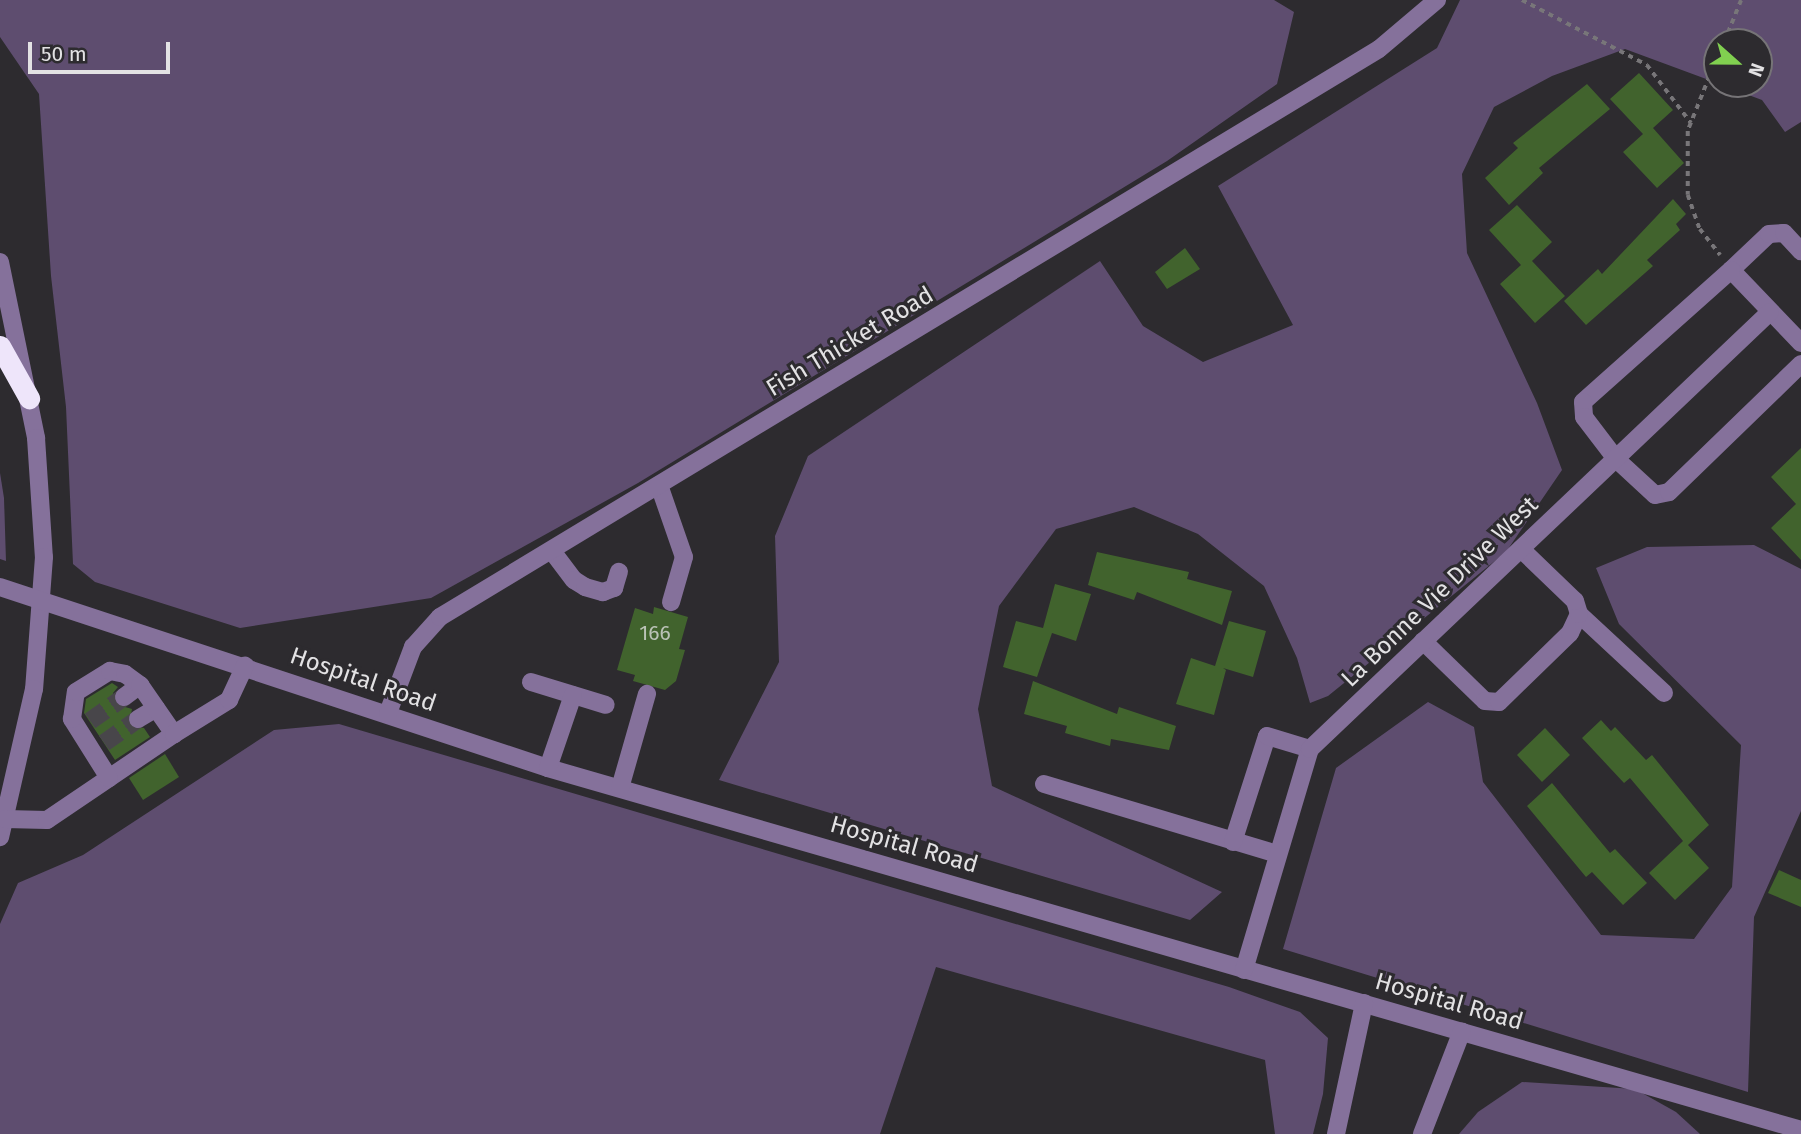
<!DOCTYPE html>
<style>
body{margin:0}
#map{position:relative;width:1801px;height:1134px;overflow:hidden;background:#2d2b2f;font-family:"Fira Sans",sans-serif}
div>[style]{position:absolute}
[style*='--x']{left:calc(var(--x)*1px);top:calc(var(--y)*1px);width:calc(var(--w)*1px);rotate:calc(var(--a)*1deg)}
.green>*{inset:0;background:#5e4d6f}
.building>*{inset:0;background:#41632d}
.minor-tunnel>*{height:18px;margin-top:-9px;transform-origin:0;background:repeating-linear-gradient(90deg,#48464a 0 18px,transparent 0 27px)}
.path>*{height:3.5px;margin-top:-1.75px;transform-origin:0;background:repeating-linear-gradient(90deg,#787679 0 5px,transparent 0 10px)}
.minor>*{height:18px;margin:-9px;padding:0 9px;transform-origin:9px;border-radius:9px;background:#85719b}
.highway>*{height:21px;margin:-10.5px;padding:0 10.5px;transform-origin:10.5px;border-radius:10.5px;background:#eee5fa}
span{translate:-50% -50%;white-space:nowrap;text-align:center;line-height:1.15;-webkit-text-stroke:6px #2d2b2f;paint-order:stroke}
.number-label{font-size:21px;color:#bac2b6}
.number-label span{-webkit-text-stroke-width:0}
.street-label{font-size:24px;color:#e3e2e4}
.north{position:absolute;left:1703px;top:28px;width:70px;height:70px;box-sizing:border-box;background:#2d2b2f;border:2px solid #767477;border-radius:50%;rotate:111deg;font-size:19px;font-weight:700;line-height:28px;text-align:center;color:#e3e2e4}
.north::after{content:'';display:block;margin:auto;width:24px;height:32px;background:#81d050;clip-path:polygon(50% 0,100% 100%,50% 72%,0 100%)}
.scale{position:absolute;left:28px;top:42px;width:142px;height:32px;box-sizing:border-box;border:4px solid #e3e2e4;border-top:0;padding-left:9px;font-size:21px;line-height:24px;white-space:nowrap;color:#e3e2e4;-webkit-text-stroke:5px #2d2b2f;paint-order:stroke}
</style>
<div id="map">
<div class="green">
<div style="clip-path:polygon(0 0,1274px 0,1294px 12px,1277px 84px,1167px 161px,638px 483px,431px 598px,240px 628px,95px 582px,73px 564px,66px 407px,51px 276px,39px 94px,0 37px)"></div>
<div style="clip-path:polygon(1460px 0,1801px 0,1801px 122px,1785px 132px,1762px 100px,1719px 84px,1759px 84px,1759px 42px,1717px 42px,1717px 83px,1625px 49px,1552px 76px,1494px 107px,1462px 174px,1467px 253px,1537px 403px,1562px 470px,1506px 552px,1328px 696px,1310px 703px,1297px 658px,1264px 586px,1198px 534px,1134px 507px,1056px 529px,999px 606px,978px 709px,992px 786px,1222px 892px,1190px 920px,719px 780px,779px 662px,775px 536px,808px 456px,1100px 261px,1143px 326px,1203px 362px,1293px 325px,1218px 186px,1437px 48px)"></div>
<div style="clip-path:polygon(0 473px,4px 498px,6px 561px,0 559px)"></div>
<div style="clip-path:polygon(1754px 545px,1801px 569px,1801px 811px,1754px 917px,1748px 1092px,1283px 949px,1336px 768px,1428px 702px,1474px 727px,1483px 782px,1601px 935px,1694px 939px,1732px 887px,1741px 745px,1619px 624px,1596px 568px,1647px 547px)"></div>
<div style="clip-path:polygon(339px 724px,1229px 987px,1300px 1012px,1328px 1038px,1323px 1094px,1313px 1134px,1275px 1134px,1265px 1060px,936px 967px,880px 1134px,0 1134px,0 924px,18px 883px,83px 855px,274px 730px)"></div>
<div style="clip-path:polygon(1522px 1082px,1635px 1089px,1676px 1112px,1700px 1134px,1459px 1134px,1478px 1112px)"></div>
</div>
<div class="building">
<div style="clip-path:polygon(1639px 73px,1673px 110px,1653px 128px,1684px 163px,1657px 188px,1623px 152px,1643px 134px,1610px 99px)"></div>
<div style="clip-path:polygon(1587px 84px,1610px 109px,1539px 168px,1543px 173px,1509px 205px,1485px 178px,1518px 148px,1513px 143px)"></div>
<div style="clip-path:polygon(1673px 199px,1686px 214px,1676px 224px,1680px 230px,1647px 260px,1653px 266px,1586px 325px,1564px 301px,1598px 269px,1602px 274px)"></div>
<div style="clip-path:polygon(1517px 205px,1552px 242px,1532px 261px,1565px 296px,1535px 323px,1500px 284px,1521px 265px,1489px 230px)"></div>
<div style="clip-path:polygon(1185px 248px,1200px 269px,1167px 289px,1155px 272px)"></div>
<div style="clip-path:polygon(1801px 448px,1801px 560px,1771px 528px,1796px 504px,1771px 477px)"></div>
<div style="clip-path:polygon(1097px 552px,1189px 572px,1187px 579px,1232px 591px,1222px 625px,1137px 592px,1134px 600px,1088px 585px)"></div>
<div style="clip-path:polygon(1055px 584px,1091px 594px,1076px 641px,1052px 633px,1037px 677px,1003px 667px,1016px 621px,1043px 628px)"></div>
<div style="clip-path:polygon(654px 607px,688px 617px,679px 649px,685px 650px,676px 681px,665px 690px,633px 681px,635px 675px,617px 670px,635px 608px,653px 614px)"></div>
<div style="clip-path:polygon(1229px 621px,1266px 631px,1253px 677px,1223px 668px,1226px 670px,1214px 715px,1176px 704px,1191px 658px,1215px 666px)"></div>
<div style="clip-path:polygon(1033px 681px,1117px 714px,1119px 707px,1176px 726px,1169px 750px,1111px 739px,1110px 746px,1065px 733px,1067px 726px,1024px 714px)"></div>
<div style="clip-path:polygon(112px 683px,118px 687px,113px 693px,115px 704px,132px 709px,129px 725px,144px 728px,150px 737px,115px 760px,84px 713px,86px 699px)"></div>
<div style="clip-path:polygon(1601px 720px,1611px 731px,1615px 727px,1646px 760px,1652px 755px,1709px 825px,1688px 845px,1709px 868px,1675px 900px,1649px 873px,1683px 841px,1630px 778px,1624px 783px,1582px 738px)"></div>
<div style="clip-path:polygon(1545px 728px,1570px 755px,1542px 782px,1517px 755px)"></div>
<div style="clip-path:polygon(165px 754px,179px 777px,143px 800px,129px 778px)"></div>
<div style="clip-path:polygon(1552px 783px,1610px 853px,1615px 849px,1647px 883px,1623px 905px,1592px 872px,1586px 877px,1527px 806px)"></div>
<div style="clip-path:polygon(1779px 870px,1801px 880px,1801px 907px,1768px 893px)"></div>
</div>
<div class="minor-tunnel">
<div style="--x:90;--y:721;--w:42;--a:-35.2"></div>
<div style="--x:104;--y:743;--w:42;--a:-35.2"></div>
</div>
<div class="path">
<div style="--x:1522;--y:0;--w:141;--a:27.5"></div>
<div style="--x:1647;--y:65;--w:73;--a:52.8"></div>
<div style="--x:1724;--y:42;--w:45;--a:-68"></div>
<div style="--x:1717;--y:58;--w:79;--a:111.7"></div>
<div style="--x:1688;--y:131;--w:64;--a:90"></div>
<div style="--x:1688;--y:195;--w:36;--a:71"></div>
<div style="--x:1700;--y:229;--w:33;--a:52"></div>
</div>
<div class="minor">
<div style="--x:0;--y:262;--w:180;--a:78.4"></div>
<div style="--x:36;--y:438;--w:119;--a:86.2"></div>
<div style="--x:44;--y:557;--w:132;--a:94.3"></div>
<div style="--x:34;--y:689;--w:152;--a:102.9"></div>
<div style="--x:1731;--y:270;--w:52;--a:-43.5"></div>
<div style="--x:1769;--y:234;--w:15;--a:-4"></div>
<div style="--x:1784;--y:233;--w:25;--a:47"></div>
<div style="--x:1801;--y:343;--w:101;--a:-133.8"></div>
<div style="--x:1731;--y:270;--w:198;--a:138.3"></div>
<div style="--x:1583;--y:402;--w:15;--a:86"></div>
<div style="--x:1584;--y:417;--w:53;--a:52.7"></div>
<div style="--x:1616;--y:459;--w:53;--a:42.7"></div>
<div style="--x:1655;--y:495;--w:14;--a:-12"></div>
<div style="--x:1669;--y:492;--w:184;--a:-44.1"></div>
<div style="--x:659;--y:485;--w:76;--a:70.9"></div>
<div style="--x:684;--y:557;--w:47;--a:106.1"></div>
<div style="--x:552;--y:551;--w:36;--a:53"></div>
<div style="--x:574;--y:580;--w:13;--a:32"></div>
<div style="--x:585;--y:587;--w:19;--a:16"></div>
<div style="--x:603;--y:592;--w:12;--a:-20"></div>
<div style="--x:614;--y:588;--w:17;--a:-73"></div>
<div style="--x:0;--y:587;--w:577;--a:18.28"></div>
<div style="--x:548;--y:768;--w:1304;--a:16.11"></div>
<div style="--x:1579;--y:614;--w:116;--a:42.9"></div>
<div style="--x:1423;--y:641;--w:86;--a:44.1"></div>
<div style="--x:1485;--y:701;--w:14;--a:4"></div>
<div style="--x:1499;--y:702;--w:99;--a:-44.2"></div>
<div style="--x:1570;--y:633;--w:21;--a:-65"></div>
<div style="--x:1579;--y:614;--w:14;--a:-107"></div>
<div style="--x:1575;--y:601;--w:75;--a:-136.1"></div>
<div style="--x:531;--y:682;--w:78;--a:17"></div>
<div style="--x:124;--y:697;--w:20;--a:-37"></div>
<div style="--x:388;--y:713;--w:71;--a:-69.3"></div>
<div style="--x:413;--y:647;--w:40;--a:-48"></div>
<div style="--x:440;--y:617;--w:1097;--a:-31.17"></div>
<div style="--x:1379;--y:49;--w:76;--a:-40.2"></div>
<div style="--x:138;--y:719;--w:21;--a:-31"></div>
<div style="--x:548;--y:768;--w:77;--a:-71.1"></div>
<div style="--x:109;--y:778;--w:78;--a:-34.1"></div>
<div style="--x:1044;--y:784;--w:244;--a:16.7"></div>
<div style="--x:620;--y:788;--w:98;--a:-74"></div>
<div style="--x:5;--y:819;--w:42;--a:1.4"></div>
<div style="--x:47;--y:820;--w:75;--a:-34.1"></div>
<div style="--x:109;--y:778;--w:70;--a:-122.1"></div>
<div style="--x:72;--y:719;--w:27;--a:-82"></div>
<div style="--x:76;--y:692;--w:40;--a:-32"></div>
<div style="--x:110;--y:671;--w:15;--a:11"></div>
<div style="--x:125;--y:674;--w:19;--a:36"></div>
<div style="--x:140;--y:685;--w:60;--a:55.2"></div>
<div style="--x:174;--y:734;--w:65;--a:-31.7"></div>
<div style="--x:229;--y:700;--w:38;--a:-65"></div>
<div style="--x:1233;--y:842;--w:111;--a:-72.2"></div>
<div style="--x:1267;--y:736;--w:45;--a:16.8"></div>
<div style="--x:1244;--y:970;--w:231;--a:-73.4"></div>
<div style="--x:1310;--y:749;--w:634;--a:-43.53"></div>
<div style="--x:1336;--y:1134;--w:134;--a:-77.9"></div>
<div style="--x:1422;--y:1134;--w:110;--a:-68.8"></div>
</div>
<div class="highway">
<div style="--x:0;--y:346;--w:60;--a:60.9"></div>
</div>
<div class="number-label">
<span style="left:655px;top:633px">166</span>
</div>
<div class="street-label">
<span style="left:850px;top:342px;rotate:-31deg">Fish Thicket Road</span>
<span style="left:1440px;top:592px;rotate:-44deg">La Bonne Vie Drive West</span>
<span style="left:363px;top:680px;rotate:19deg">Hospital Road</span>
<span style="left:904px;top:845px;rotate:16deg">Hospital Road</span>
<span style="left:1449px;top:1002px;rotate:16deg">Hospital Road</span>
</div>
<div class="north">N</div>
<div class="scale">50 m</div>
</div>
